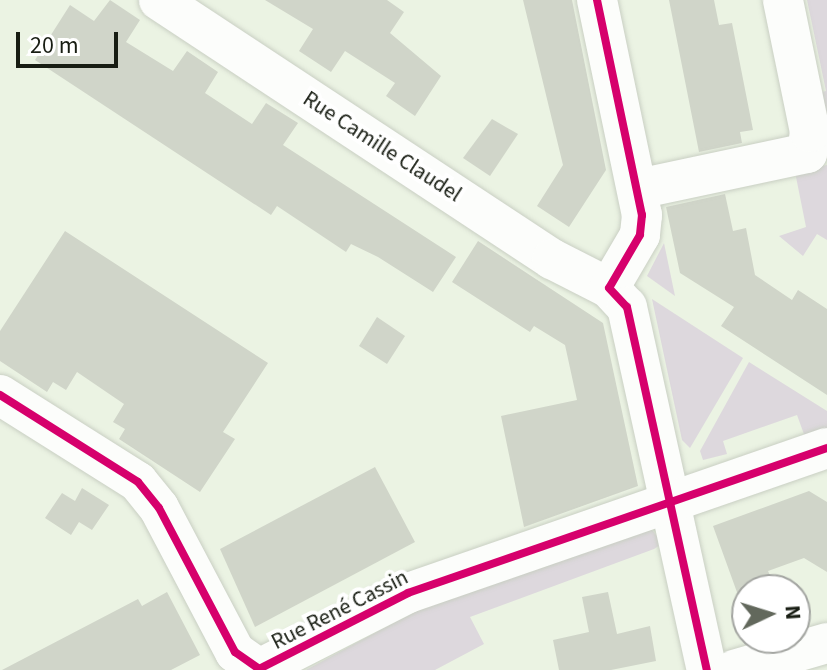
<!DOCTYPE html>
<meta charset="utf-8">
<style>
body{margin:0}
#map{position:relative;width:827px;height:670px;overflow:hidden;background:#ebf3e3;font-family:"Source Sans 3",sans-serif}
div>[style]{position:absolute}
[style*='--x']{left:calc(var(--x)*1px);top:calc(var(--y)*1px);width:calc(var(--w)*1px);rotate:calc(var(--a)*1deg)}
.green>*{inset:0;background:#ddd8dd}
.building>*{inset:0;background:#d0d5c9}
.roads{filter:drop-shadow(0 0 2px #c9cfc3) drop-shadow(0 0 2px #c9cfc3)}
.minor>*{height:40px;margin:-20px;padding:0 20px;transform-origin:20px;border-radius:20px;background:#fcfdfb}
.cycleway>*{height:8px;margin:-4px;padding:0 4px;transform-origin:4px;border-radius:4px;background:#d6006c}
span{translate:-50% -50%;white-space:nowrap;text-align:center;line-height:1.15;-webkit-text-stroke:8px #fff;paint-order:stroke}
.street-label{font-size:22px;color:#181d13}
.north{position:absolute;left:731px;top:574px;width:80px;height:80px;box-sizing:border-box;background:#fff;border:2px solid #a3a5a1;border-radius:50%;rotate:86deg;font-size:22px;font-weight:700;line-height:32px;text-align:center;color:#181d13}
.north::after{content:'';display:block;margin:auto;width:28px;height:36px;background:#62685c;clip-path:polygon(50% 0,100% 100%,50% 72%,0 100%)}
.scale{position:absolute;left:16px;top:32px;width:102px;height:36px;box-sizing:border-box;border:4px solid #181d13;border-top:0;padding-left:10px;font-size:24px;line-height:28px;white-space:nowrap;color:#181d13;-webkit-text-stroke:6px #fff;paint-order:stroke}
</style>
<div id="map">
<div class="green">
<div style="clip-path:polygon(807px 0,827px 0,827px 153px,814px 94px,826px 91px)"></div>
<div style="clip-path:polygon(827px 165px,827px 240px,817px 234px,803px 256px,779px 236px,806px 227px,795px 172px)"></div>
<div style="clip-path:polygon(664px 243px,675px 296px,647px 276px)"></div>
<div style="clip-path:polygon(652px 299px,743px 358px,690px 448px,682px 440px)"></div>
<div style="clip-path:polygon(749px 362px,827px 411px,827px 432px,805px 437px,797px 415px,723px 441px,727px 454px,703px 460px,700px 451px)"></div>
<div style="clip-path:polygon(651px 529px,663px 543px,654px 549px,470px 617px,484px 644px,435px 670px,306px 670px,423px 607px)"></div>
</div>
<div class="building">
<div style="clip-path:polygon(110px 0,140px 20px,126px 42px,173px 71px,187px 51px,218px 72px,205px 93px,252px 124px,266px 103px,298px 123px,283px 145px,456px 257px,433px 292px,378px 257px,351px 244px,346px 252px,277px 206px,271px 215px,35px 60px,70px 5px,94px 21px)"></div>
<div style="clip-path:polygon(265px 0,387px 0,404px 12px,390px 33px,441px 76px,415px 116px,386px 96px,395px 83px,345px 51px,331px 72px,299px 51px,313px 29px)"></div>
<div style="clip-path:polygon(523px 0,572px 0,606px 170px,569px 227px,537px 206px,563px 165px)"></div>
<div style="clip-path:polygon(669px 0,714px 0,719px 25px,732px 23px,753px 130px,740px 132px,742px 143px,699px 152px)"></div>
<div style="clip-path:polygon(492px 119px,518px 134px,490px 176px,463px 158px)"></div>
<div style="clip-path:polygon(725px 194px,733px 231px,746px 228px,755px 275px,792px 300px,798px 290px,827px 309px,827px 395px,721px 326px,734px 307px,680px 273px,666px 207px)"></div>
<div style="clip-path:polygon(65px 231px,268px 363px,223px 432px,235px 439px,200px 492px,119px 439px,125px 429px,113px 422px,124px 404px,77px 372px,66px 390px,53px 382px,47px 392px,0 361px,0 331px)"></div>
<div style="clip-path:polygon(478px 241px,603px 323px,638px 486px,524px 527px,501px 416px,577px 400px,565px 345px,534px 326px,530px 332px,452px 282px)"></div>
<div style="clip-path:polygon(377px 317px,405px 336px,387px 364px,359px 346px)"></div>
<div style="clip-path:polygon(375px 467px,415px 542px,255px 627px,220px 549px)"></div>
<div style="clip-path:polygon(82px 488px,109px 505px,92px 530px,79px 522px,71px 535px,45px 518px,62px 493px,75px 501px)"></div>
<div style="clip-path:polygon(809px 491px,827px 502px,827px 572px,804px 558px,768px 571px,773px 582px,738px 595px,713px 526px)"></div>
<div style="clip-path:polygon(167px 592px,200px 655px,171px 670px,2px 670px,138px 599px,142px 606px)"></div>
<div style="clip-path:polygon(608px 592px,617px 634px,650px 626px,656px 661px,611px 670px,559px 670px,553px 640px,589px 632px,582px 597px)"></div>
</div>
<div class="roads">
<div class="minor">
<div style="--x:159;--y:0;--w:471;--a:33.4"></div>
<div style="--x:552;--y:259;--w:64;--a:27"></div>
<div style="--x:597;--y:0;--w:220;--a:78.2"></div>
<div style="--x:642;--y:215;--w:20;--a:96"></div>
<div style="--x:640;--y:235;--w:61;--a:120.3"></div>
<div style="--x:609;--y:288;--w:26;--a:47"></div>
<div style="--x:627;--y:307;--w:372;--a:77.6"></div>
<div style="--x:638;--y:189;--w:173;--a:-12"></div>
<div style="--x:807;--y:153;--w:21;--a:-82"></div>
<div style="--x:810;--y:132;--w:135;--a:-101.6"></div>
<div style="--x:0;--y:395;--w:163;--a:32.2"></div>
<div style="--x:138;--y:482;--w:33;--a:51"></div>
<div style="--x:159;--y:508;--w:163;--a:62.2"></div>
<div style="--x:235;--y:652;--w:29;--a:35"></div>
<div style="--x:259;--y:669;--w:167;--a:-27"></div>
<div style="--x:408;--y:593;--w:443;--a:-19.1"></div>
<div style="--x:734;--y:670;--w:97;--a:-16.2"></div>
</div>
</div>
<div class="cycleway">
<div style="--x:597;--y:0;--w:220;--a:78.2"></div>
<div style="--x:642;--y:215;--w:20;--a:96"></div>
<div style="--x:640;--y:235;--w:61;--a:120.3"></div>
<div style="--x:609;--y:288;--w:26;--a:47"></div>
<div style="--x:627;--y:307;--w:372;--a:77.6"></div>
<div style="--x:0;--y:395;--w:163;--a:32.2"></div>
<div style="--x:138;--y:482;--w:33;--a:51"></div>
<div style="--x:159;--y:508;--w:163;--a:62.2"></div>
<div style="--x:235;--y:652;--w:29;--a:35"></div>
<div style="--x:259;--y:669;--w:167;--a:-27"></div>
<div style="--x:408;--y:593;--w:443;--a:-19.1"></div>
</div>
<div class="street-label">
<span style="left:382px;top:147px;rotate:33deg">Rue Camille Claudel</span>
<span style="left:340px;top:610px;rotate:-27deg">Rue René Cassin</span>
</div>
<div class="north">N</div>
<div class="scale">20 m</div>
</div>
